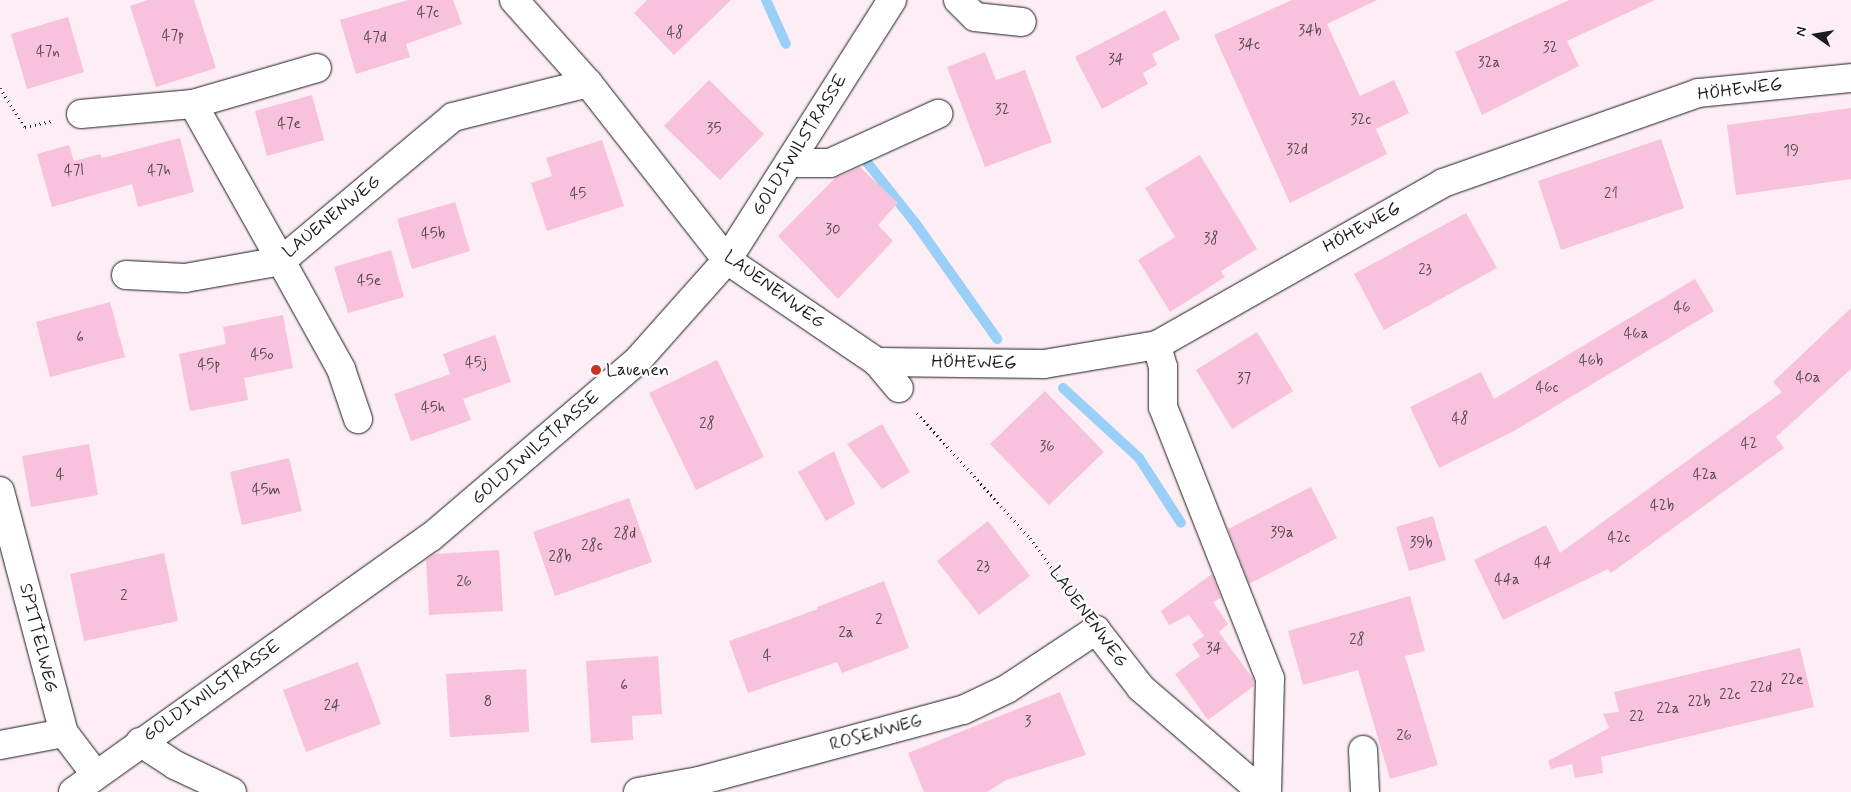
<!DOCTYPE html>
<meta charset="utf-8">
<style>
body{margin:0}
#map{position:relative;width:1851px;height:792px;overflow:hidden;background:#fdedf4;font-family:Mynerve,sans-serif}
div>[style]{position:absolute}
[style*='--x']{left:calc(var(--x)*1px);top:calc(var(--y)*1px);width:calc(var(--w)*1px);rotate:calc(var(--a)*1deg)}
.stream>*{height:10px;margin:-5px;padding:0 5px;transform-origin:5px;border-radius:5px;background:#9ad0f8}
.building>*{inset:0;background:#f8c2dc}
.path>*{height:3px;margin-top:-1.5px;transform-origin:0;background:repeating-linear-gradient(90deg,#1c1c1c 0 1px,transparent 0 5px)}
.roads{filter:drop-shadow(0 0 1px #1c1c1c) drop-shadow(0 0 1px #1c1c1c)}
.minor>*{height:28px;margin:-14px;padding:0 14px;transform-origin:14px;border-radius:14px;background:#fff}
.dots>*{width:14px;height:14px;translate:-50% -50%;box-sizing:border-box;border:2px solid #fff;border-radius:50%}
span{translate:-50% -50%;white-space:nowrap;text-align:center;line-height:1.15;-webkit-text-stroke:4px #fff;paint-order:stroke}
.number-label{font-size:15px;color:#53464c}
.number-label span{-webkit-text-stroke-width:0}
.street-label{font-size:18px;color:#1c1c1c}
.poi-label{font-size:18px;color:#1c1c1c}
.left{translate:0 -50%;text-align:left}
.north{position:absolute;left:1791px;top:10px;width:50px;height:50px;-webkit-text-stroke:4px #fff;paint-order:stroke;rotate:283deg;font-size:14px;font-weight:700;line-height:20px;text-align:center;color:#1c1c1c}
.north::after{content:'';display:block;margin:auto;width:18px;height:22px;background:#1c1c1c;clip-path:polygon(50% 0,100% 100%,50% 72%,0 100%)}
</style>
<div id="map">
<div class="stream">
<div style="--x:766;--y:0;--w:48;--a:65.6"></div>
<div style="--x:866;--y:161;--w:80;--a:51.6"></div>
<div style="--x:916;--y:224;--w:141;--a:54.8"></div>
<div style="--x:1063;--y:388;--w:103;--a:42.6"></div>
<div style="--x:1139;--y:458;--w:77;--a:57.1"></div>
</div>
<div class="building">
<div style="clip-path:polygon(148px 0,194px 0,216px 68px,156px 87px,130px 6px)"></div>
<div style="clip-path:polygon(408px 0,453px 0,462px 24px,406px 44px,410px 57px,356px 74px,340px 20px)"></div>
<div style="clip-path:polygon(647px 0,731px 0,674px 55px,634px 13px)"></div>
<div style="clip-path:polygon(1292px 0,1377px 0,1327px 24px,1360px 96px,1394px 80px,1409px 113px,1376px 129px,1387px 154px,1290px 203px,1214px 35px)"></div>
<div style="clip-path:polygon(1569px 0,1655px 0,1567px 41px,1579px 66px,1482px 115px,1455px 52px)"></div>
<div style="clip-path:polygon(1165px 10px,1180px 39px,1152px 54px,1157px 65px,1143px 73px,1148px 84px,1102px 109px,1075px 57px)"></div>
<div style="clip-path:polygon(68px 17px,84px 72px,27px 89px,11px 34px)"></div>
<div style="clip-path:polygon(985px 52px,996px 80px,1025px 70px,1052px 142px,985px 167px,947px 67px)"></div>
<div style="clip-path:polygon(709px 80px,764px 134px,720px 180px,664px 126px)"></div>
<div style="clip-path:polygon(312px 95px,324px 140px,267px 156px,255px 111px)"></div>
<div style="clip-path:polygon(1851px 108px,1851px 179px,1736px 195px,1727px 125px)"></div>
<div style="clip-path:polygon(180px 138px,194px 192px,138px 207px,132px 184px,52px 207px,37px 154px,69px 145px,74px 161px,100px 154px,102px 158px)"></div>
<div style="clip-path:polygon(1661px 139px,1684px 208px,1561px 250px,1538px 181px)"></div>
<div style="clip-path:polygon(602px 140px,624px 206px,547px 231px,531px 183px,552px 176px,546px 158px)"></div>
<div style="clip-path:polygon(1200px 155px,1257px 249px,1221px 271px,1225px 277px,1170px 312px,1138px 260px,1175px 237px,1145px 188px)"></div>
<div style="clip-path:polygon(860px 167px,898px 203px,878px 225px,893px 241px,838px 299px,778px 236px,835px 178px)"></div>
<div style="clip-path:polygon(455px 202px,470px 251px,412px 269px,397px 219px)"></div>
<div style="clip-path:polygon(1466px 213px,1497px 268px,1384px 330px,1354px 274px)"></div>
<div style="clip-path:polygon(391px 250px,404px 297px,348px 313px,334px 267px)"></div>
<div style="clip-path:polygon(1695px 279px,1714px 311px,1514px 431px,1439px 468px,1410px 407px,1481px 372px,1494px 399px)"></div>
<div style="clip-path:polygon(110px 302px,125px 357px,50px 377px,36px 322px)"></div>
<div style="clip-path:polygon(1851px 308px,1851px 369px,1776px 437px,1784px 448px,1611px 573px,1608px 569px,1503px 620px,1474px 560px,1546px 525px,1560px 553px,1782px 392px,1773px 382px)"></div>
<div style="clip-path:polygon(283px 315px,293px 368px,244px 378px,248px 400px,190px 411px,179px 354px,226px 344px,223px 327px)"></div>
<div style="clip-path:polygon(1257px 332px,1293px 391px,1232px 429px,1196px 370px)"></div>
<div style="clip-path:polygon(495px 335px,511px 382px,463px 399px,471px 420px,411px 441px,394px 394px,450px 374px,443px 354px)"></div>
<div style="clip-path:polygon(717px 360px,764px 457px,696px 490px,649px 393px)"></div>
<div style="clip-path:polygon(1045px 391px,1104px 452px,1049px 505px,990px 444px)"></div>
<div style="clip-path:polygon(882px 424px,910px 472px,882px 489px,847px 444px)"></div>
<div style="clip-path:polygon(89px 444px,98px 495px,31px 507px,22px 456px)"></div>
<div style="clip-path:polygon(834px 451px,855px 504px,826px 521px,798px 472px)"></div>
<div style="clip-path:polygon(289px 458px,302px 511px,242px 525px,230px 472px)"></div>
<div style="clip-path:polygon(1311px 487px,1337px 538px,1249px 584px,1228px 529px)"></div>
<div style="clip-path:polygon(629px 498px,652px 562px,555px 596px,533px 532px)"></div>
<div style="clip-path:polygon(1433px 516px,1446px 560px,1409px 571px,1396px 527px)"></div>
<div style="clip-path:polygon(988px 521px,1030px 576px,979px 615px,937px 561px)"></div>
<div style="clip-path:polygon(499px 550px,503px 611px,429px 615px,426px 560px,434px 554px)"></div>
<div style="clip-path:polygon(164px 553px,178px 621px,84px 641px,70px 574px)"></div>
<div style="clip-path:polygon(1212px 574px,1221px 598px,1213px 602px,1228px 624px,1219px 632px,1253px 679px,1254px 686px,1208px 720px,1175px 674px,1200px 656px,1192px 644px,1204px 636px,1189px 615px,1169px 625px,1161px 611px)"></div>
<div style="clip-path:polygon(884px 581px,909px 648px,842px 673px,837px 662px,748px 693px,729px 641px,818px 609px,817px 607px)"></div>
<div style="clip-path:polygon(1410px 596px,1425px 651px,1405px 656px,1438px 765px,1390px 779px,1358px 670px,1303px 685px,1288px 631px)"></div>
<div style="clip-path:polygon(1800px 648px,1814px 707px,1601px 757px,1603px 773px,1575px 778px,1572px 764px,1551px 769px,1548px 761px,1609px 728px,1603px 714px,1619px 712px,1614px 692px)"></div>
<div style="clip-path:polygon(658px 656px,662px 714px,632px 716px,633px 740px,591px 743px,586px 661px)"></div>
<div style="clip-path:polygon(358px 662px,381px 724px,306px 752px,283px 690px)"></div>
<div style="clip-path:polygon(526px 669px,529px 732px,450px 737px,446px 674px)"></div>
<div style="clip-path:polygon(1060px 692px,1086px 755px,1006px 780px,987px 792px,924px 792px,908px 753px)"></div>
</div>
<div class="path">
<div style="--x:0;--y:88;--w:46;--a:57.3"></div>
<div style="--x:25;--y:127;--w:27;--a:-13"></div>
<div style="--x:917;--y:413;--w:169;--a:47.9"></div>
<div style="--x:1030;--y:538;--w:82;--a:54.4"></div>
</div>
<div class="roads">
<div class="minor">
<div style="--x:514;--y:0;--w:111;--a:48.3"></div>
<div style="--x:588;--y:83;--w:225;--a:51.9"></div>
<div style="--x:727;--y:260;--w:181;--a:34.2"></div>
<div style="--x:877;--y:362;--w:34;--a:50"></div>
<div style="--x:958;--y:0;--w:24;--a:45"></div>
<div style="--x:975;--y:17;--w:47;--a:6.1"></div>
<div style="--x:193;--y:104;--w:129;--a:-16.2"></div>
<div style="--x:81;--y:114;--w:112;--a:-5.1"></div>
<div style="--x:193;--y:104;--w:180;--a:60.7"></div>
<div style="--x:281;--y:261;--w:224;--a:-39.9"></div>
<div style="--x:453;--y:117;--w:139;--a:-14.1"></div>
<div style="--x:789;--y:163;--w:41;--a:0"></div>
<div style="--x:830;--y:163;--w:119;--a:-24.4"></div>
<div style="--x:126;--y:275;--w:59;--a:2.9"></div>
<div style="--x:185;--y:278;--w:97;--a:-10"></div>
<div style="--x:281;--y:261;--w:124;--a:60.9"></div>
<div style="--x:341;--y:369;--w:53;--a:71.2"></div>
<div style="--x:1157;--y:345;--w:23;--a:75"></div>
<div style="--x:1163;--y:367;--w:40;--a:90"></div>
<div style="--x:1163;--y:407;--w:292;--a:68.5"></div>
<div style="--x:1270;--y:679;--w:113;--a:91.5"></div>
<div style="--x:877;--y:362;--w:167;--a:0.7"></div>
<div style="--x:1044;--y:364;--w:115;--a:-9.5"></div>
<div style="--x:1157;--y:345;--w:329;--a:-29.5"></div>
<div style="--x:1443;--y:183;--w:270;--a:-19.4"></div>
<div style="--x:1698;--y:93;--w:154;--a:-5.6"></div>
<div style="--x:0;--y:491;--w:250;--a:75.2"></div>
<div style="--x:64;--y:733;--w:53;--a:52.7"></div>
<div style="--x:140;--y:742;--w:42;--a:33.3"></div>
<div style="--x:175;--y:765;--w:63;--a:25.3"></div>
<div style="--x:0;--y:745;--w:65;--a:-10.6"></div>
<div style="--x:1363;--y:750;--w:42;--a:87.3"></div>
<div style="--x:73;--y:792;--w:440;--a:-35.5"></div>
<div style="--x:431;--y:537;--w:271;--a:-40.5"></div>
<div style="--x:637;--y:361;--w:135;--a:-48.3"></div>
<div style="--x:727;--y:260;--w:308;--a:-57.6"></div>
<div style="--x:638;--y:792;--w:62;--a:-10.2"></div>
<div style="--x:699;--y:781;--w:273;--a:-15.1"></div>
<div style="--x:963;--y:710;--w:49;--a:-25.5"></div>
<div style="--x:1007;--y:689;--w:107;--a:-33.5"></div>
<div style="--x:1096;--y:630;--w:73;--a:52.2"></div>
<div style="--x:1141;--y:688;--w:160;--a:40.7"></div>
</div>
</div>
<div class="dots">
<div style="left:596px;top:370px;background:#c8321e"></div>
</div>
<div class="number-label">
<span style="left:428px;top:14px">47c</span>
<span style="left:1310px;top:32px">34b</span>
<span style="left:675px;top:34px">48</span>
<span style="left:173px;top:37px">47p</span>
<span style="left:375px;top:39px">47d</span>
<span style="left:1249px;top:46px">34c</span>
<span style="left:1550px;top:49px">32</span>
<span style="left:48px;top:53px">47n</span>
<span style="left:1116px;top:61px">34</span>
<span style="left:1489px;top:64px">32a</span>
<span style="left:1002px;top:111px">32</span>
<span style="left:1361px;top:121px">32c</span>
<span style="left:289px;top:125px">47e</span>
<span style="left:714px;top:130px">35</span>
<span style="left:1297px;top:151px">32d</span>
<span style="left:1791px;top:152px">19</span>
<span style="left:74px;top:172px">47l</span>
<span style="left:159px;top:172px">47h</span>
<span style="left:578px;top:195px">45</span>
<span style="left:1611px;top:195px">21</span>
<span style="left:833px;top:231px">30</span>
<span style="left:433px;top:235px">45b</span>
<span style="left:1211px;top:240px">38</span>
<span style="left:1425px;top:271px">23</span>
<span style="left:369px;top:282px">45e</span>
<span style="left:1682px;top:309px">46</span>
<span style="left:1636px;top:335px">46a</span>
<span style="left:80px;top:339px">6</span>
<span style="left:262px;top:356px">45o</span>
<span style="left:1591px;top:362px">46b</span>
<span style="left:476px;top:364px">45j</span>
<span style="left:209px;top:366px">45p</span>
<span style="left:1808px;top:379px">40a</span>
<span style="left:1244px;top:380px">37</span>
<span style="left:1547px;top:389px">46c</span>
<span style="left:433px;top:409px">45h</span>
<span style="left:1460px;top:420px">48</span>
<span style="left:707px;top:425px">28</span>
<span style="left:1749px;top:445px">42</span>
<span style="left:1047px;top:448px">36</span>
<span style="left:60px;top:476px">4</span>
<span style="left:1705px;top:476px">42a</span>
<span style="left:266px;top:491px">45m</span>
<span style="left:1662px;top:507px">42b</span>
<span style="left:1282px;top:534px">39a</span>
<span style="left:625px;top:535px">28d</span>
<span style="left:1619px;top:539px">42c</span>
<span style="left:1421px;top:544px">39b</span>
<span style="left:592px;top:547px">28c</span>
<span style="left:560px;top:558px">28b</span>
<span style="left:1543px;top:564px">44</span>
<span style="left:983px;top:568px">23</span>
<span style="left:1507px;top:581px">44a</span>
<span style="left:464px;top:583px">26</span>
<span style="left:124px;top:597px">2</span>
<span style="left:879px;top:621px">2</span>
<span style="left:846px;top:634px">2a</span>
<span style="left:1357px;top:641px">28</span>
<span style="left:1214px;top:650px">34</span>
<span style="left:767px;top:657px">4</span>
<span style="left:1792px;top:681px">22e</span>
<span style="left:624px;top:687px">6</span>
<span style="left:1761px;top:689px">22d</span>
<span style="left:1730px;top:696px">22c</span>
<span style="left:488px;top:703px">8</span>
<span style="left:1699px;top:703px">22b</span>
<span style="left:332px;top:707px">24</span>
<span style="left:1668px;top:710px">22a</span>
<span style="left:1637px;top:718px">22</span>
<span style="left:1028px;top:723px">3</span>
<span style="left:1404px;top:737px">26</span>
</div>
<div class="street-label">
<span style="left:1740px;top:90px;rotate:-7deg">HÖHEWEG</span>
<span style="left:800px;top:145px;rotate:-58deg">GOLDIWILSTRASSE</span>
<span style="left:332px;top:217px;rotate:-39deg">LAUENENWEG</span>
<span style="left:1362px;top:228px;rotate:-29deg">HÖHEWEG</span>
<span style="left:774px;top:290px;rotate:36deg">LAUENENWEG</span>
<span style="left:974px;top:363px;rotate:1deg">HÖHEWEG</span>
<span style="left:536px;top:448px;rotate:-41deg">GOLDIWILSTRASSE</span>
<span style="left:1088px;top:617px;rotate:54deg">LAUENENWEG</span>
<span style="left:38px;top:638px;rotate:76deg">SPITTELWEG</span>
<span style="left:212px;top:691px;rotate:-35deg">GOLDIWILSTRASSE</span>
<span style="left:876px;top:733px;rotate:-15deg">ROSENWEG</span>
</div>
<div class="poi-label">
<span class="left" style="left:606px;top:370px">Lauenen</span>
</div>
<div class="north">N</div>
</div>
